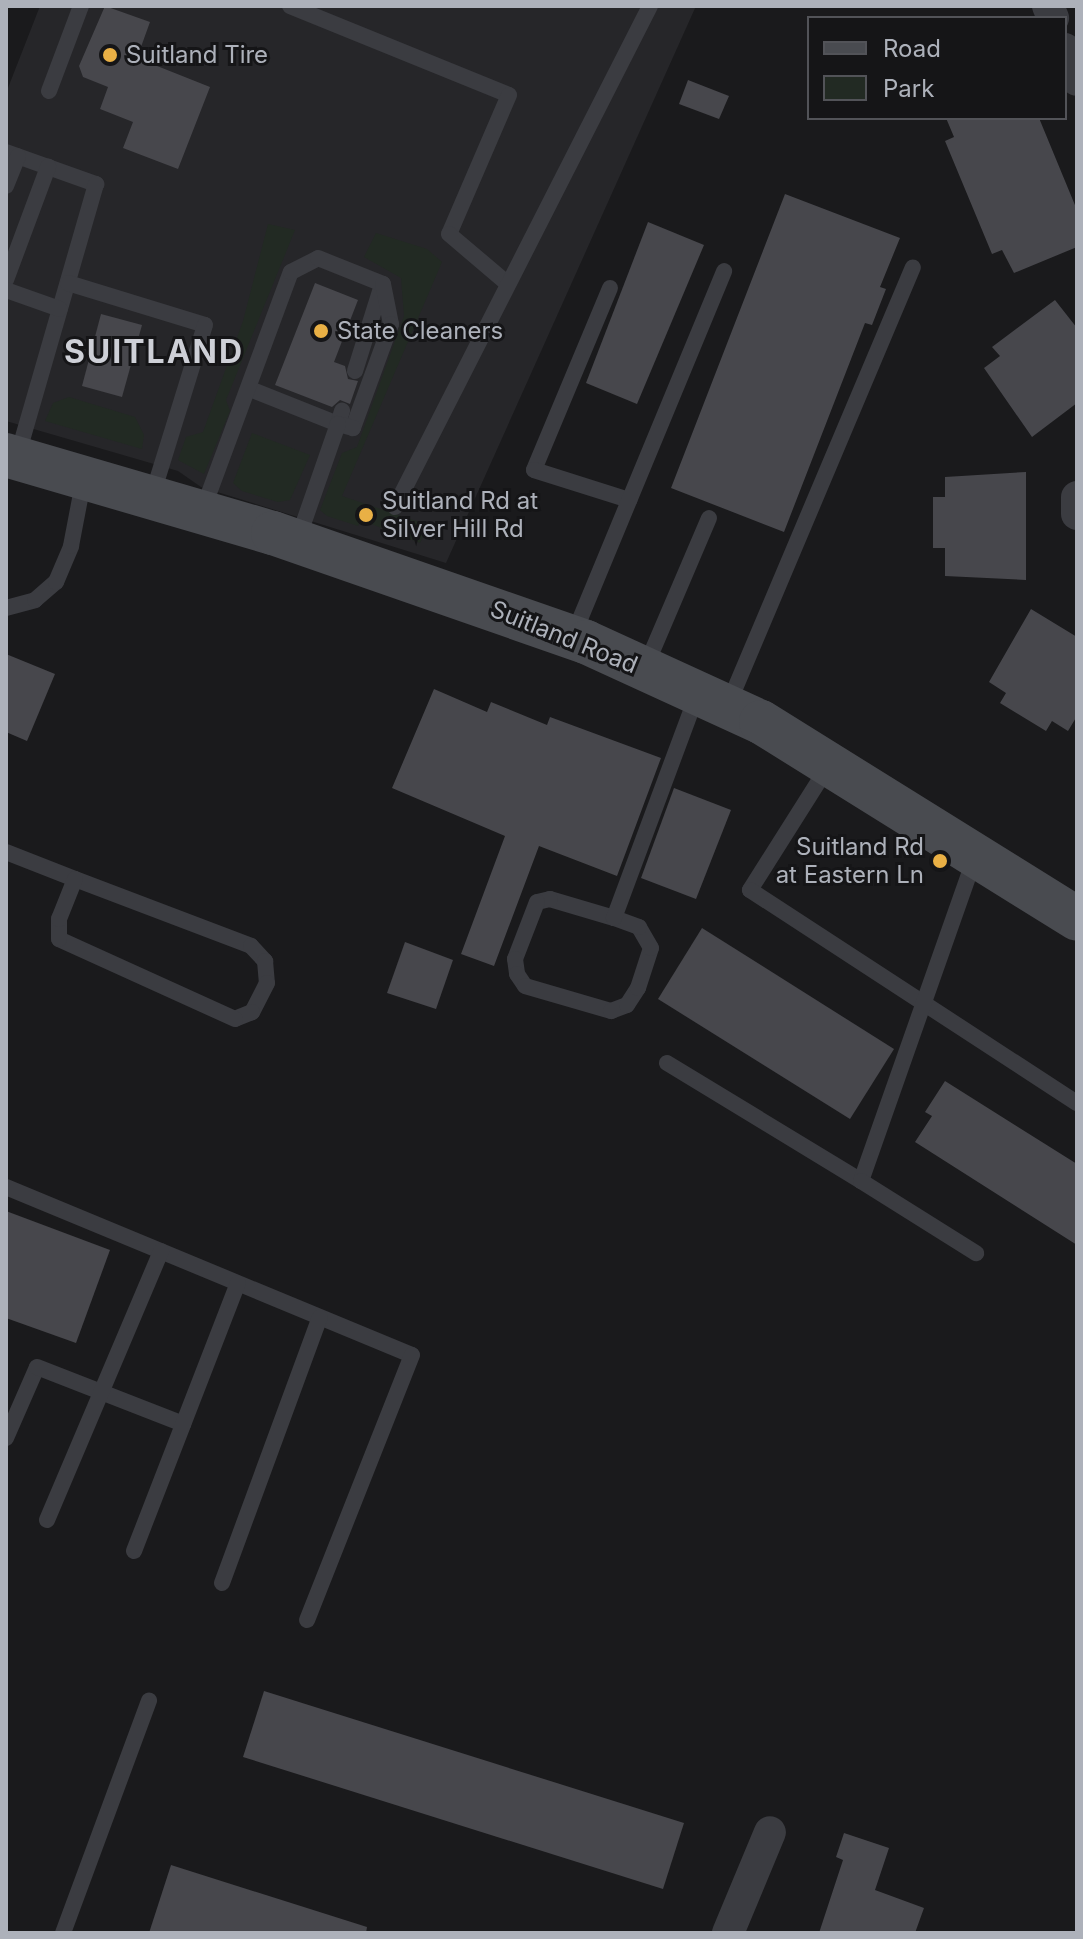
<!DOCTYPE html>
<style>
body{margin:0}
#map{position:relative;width:1083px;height:1939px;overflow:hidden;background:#1a1a1c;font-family:Inter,sans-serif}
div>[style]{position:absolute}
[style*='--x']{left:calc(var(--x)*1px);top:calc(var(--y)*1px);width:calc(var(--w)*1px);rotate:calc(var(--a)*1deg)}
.built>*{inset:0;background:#262629}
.green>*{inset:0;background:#222a23}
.building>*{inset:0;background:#47474c}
.service>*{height:16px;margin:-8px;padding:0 8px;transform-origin:8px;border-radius:8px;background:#3b3c41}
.minor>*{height:32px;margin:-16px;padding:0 16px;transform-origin:16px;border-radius:16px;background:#3b3c41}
.secondary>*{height:44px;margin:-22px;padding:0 22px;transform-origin:22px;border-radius:22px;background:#494b50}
.dots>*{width:22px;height:22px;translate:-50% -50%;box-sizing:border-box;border:4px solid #151517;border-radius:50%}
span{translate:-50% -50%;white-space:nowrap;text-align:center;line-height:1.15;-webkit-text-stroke:6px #151517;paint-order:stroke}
.poi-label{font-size:24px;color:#adb1ba}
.left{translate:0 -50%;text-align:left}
.right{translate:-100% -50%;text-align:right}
.street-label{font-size:24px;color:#adb1ba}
.district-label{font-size:32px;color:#ced0d7;font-weight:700;letter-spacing:2px}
.frame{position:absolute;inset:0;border:8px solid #adb1ba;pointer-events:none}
.legend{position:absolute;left:807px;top:16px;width:260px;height:104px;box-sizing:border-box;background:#151517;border:2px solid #525358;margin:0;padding:10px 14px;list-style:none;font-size:24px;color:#adb1ba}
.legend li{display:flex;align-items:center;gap:16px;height:40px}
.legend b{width:40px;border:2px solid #525358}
</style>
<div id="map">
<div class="built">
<div style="clip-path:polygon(40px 6px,696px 6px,446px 563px,201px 487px,178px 471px,6px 421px,6px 93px)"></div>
</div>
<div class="green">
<div style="clip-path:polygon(268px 224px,295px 230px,226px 400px,230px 411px,204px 474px,178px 460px,186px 437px,203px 432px,243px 321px)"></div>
<div style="clip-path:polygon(376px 233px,427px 249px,442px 262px,342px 496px,428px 525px,420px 543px,361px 520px,358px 526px,327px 516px,320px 510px,342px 453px,357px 447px,404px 316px,401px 278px,364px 257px)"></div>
<div style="clip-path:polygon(69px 397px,135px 417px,144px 435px,142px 449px,45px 421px,53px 403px)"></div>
<div style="clip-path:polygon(252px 433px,310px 455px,290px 500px,278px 502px,242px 491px,233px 483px)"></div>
</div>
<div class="building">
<div style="clip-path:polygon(105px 6px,150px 22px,137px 58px,210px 87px,178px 169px,123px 148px,133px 122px,100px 109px,108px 87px,83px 77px,79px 66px)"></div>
<div style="clip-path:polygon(688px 80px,729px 96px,719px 119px,679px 104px)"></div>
<div style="clip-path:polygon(946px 118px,1039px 118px,1077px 210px,1077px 247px,1014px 273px,1002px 250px,992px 254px,945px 141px,954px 137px)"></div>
<div style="clip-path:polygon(785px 194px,900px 238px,880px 287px,886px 289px,872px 325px,865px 323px,784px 532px,671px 488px)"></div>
<div style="clip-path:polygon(648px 222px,704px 245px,637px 404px,586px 383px)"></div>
<div style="clip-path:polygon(315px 283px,358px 300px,334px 362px,345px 366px,348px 379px,358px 381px,350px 404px,340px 400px,332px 407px,275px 385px)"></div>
<div style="clip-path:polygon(1055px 300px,1077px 328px,1077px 403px,1032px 437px,984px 368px,1000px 356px,992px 347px)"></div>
<div style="clip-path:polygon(101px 314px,142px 325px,122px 397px,82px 386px)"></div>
<div style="clip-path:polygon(1026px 472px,1026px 580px,945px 576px,945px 548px,933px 548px,933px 497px,945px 497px,945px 477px)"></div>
<div style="clip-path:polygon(1031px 609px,1077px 637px,1077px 716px,1068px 731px,1052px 721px,1046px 731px,1000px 703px,1006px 693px,989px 682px)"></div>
<div style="clip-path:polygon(6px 654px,55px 674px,27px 741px,6px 732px)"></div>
<div style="clip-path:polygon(434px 689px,487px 712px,491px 702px,547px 725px,550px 717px,661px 758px,617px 876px,539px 846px,494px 966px,461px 954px,505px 836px,392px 788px)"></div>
<div style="clip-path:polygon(674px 788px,731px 810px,696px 899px,641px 878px)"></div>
<div style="clip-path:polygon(702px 928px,894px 1049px,850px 1119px,658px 999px)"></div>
<div style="clip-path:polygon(405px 942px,453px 960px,436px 1009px,387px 993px)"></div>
<div style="clip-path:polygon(945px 1081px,1077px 1164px,1077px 1245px,915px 1142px,932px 1116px,925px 1112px)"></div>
<div style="clip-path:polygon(6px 1211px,110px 1250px,76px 1343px,6px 1318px)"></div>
<div style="clip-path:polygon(264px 1691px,684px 1823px,663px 1889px,243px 1757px)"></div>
<div style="clip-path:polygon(844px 1833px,889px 1848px,875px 1890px,924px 1908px,915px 1933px,819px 1933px,843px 1860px,836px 1857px)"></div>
<div style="clip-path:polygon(171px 1865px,367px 1927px,366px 1933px,149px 1933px)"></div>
</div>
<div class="service">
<div style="--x:290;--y:6;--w:236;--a:22.1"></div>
<div style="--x:509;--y:95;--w:151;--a:113.3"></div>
<div style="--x:449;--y:234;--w:77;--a:40.3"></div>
<div style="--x:49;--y:91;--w:91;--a:-69.4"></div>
<div style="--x:6;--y:152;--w:96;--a:19.6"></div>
<div style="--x:96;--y:184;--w:284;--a:106.1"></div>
<div style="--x:6;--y:186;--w:32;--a:-68"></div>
<div style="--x:6;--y:280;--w:121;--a:-69.6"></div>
<div style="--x:68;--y:283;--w:143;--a:17"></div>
<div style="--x:205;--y:325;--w:179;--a:107.2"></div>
<div style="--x:610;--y:288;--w:197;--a:112.7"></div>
<div style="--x:534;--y:470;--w:100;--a:17.5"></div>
<div style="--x:6;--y:290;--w:57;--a:19.4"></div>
<div style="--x:355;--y:371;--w:90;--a:-72.6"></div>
<div style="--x:250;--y:389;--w:95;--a:21.7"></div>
<div style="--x:338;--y:424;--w:14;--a:-73"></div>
<div style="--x:395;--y:507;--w:562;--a:-63.02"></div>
<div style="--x:202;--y:512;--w:256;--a:-69.7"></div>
<div style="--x:291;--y:272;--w:30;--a:-27"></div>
<div style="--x:318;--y:258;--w:70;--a:21.8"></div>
<div style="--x:383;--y:284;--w:41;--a:78.7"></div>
<div style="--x:391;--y:324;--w:111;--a:110.1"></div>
<div style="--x:353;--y:428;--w:16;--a:-165"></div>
<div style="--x:338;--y:424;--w:122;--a:109.2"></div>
<div style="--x:6;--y:608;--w:30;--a:-15"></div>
<div style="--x:35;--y:600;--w:28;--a:-41"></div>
<div style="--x:56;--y:582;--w:39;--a:-67"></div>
<div style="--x:71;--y:546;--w:69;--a:-79.2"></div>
<div style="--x:573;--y:636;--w:395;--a:-67.5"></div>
<div style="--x:645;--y:668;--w:163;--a:-66.9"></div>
<div style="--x:728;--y:705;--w:475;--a:-67.1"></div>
<div style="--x:829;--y:765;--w:148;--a:122.3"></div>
<div style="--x:750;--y:890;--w:390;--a:33.1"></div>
<div style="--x:6;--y:852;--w:74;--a:21.4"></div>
<div style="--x:75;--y:879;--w:188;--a:20.8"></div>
<div style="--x:251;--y:946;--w:21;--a:47"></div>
<div style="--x:265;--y:961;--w:22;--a:85"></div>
<div style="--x:267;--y:983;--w:33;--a:117"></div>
<div style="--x:252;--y:1012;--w:18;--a:158"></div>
<div style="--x:235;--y:1019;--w:193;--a:-155.6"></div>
<div style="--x:59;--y:939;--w:20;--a:-90"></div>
<div style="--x:59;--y:919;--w:43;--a:-68.2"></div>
<div style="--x:614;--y:918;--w:67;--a:-163.5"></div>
<div style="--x:550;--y:899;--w:13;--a:167"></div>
<div style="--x:537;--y:902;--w:61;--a:111.1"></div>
<div style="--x:515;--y:959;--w:15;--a:82"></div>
<div style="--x:517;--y:974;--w:14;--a:56"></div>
<div style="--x:525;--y:986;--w:90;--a:16.2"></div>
<div style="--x:611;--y:1011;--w:17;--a:-21"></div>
<div style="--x:627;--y:1005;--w:20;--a:-57"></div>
<div style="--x:638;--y:988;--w:42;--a:-72"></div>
<div style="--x:651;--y:948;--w:24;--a:-120"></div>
<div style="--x:639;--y:927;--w:27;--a:-160"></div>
<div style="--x:614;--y:918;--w:238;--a:-69.6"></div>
<div style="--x:667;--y:1063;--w:227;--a:31.3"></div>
<div style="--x:861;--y:1181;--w:343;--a:-70.6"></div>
<div style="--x:861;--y:1181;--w:136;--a:32.1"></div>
<div style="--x:6;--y:1187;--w:439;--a:22.5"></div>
<div style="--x:412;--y:1355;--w:285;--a:111.6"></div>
<div style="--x:6;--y:1438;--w:77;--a:-66.4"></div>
<div style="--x:37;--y:1367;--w:157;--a:21.3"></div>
<div style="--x:47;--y:1520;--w:292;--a:-67"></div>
<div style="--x:134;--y:1551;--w:287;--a:-68.8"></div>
<div style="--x:222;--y:1583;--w:283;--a:-69.8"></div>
<div style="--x:63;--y:1933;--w:248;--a:-69.7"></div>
</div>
<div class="minor">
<div style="--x:1048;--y:6;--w:13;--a:67"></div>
<div style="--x:1065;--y:49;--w:33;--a:69"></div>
<div style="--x:1077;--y:497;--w:17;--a:90"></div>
<div style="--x:728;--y:1933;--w:109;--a:-67.4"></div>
</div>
<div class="secondary">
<div style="--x:6;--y:455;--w:278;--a:16.3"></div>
<div style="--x:273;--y:533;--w:331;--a:19.2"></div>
<div style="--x:586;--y:642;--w:192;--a:24.6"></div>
<div style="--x:761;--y:722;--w:372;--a:31.9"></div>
</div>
<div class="dots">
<div style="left:110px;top:55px;background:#e9b045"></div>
<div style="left:321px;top:331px;background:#e9b045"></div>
<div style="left:366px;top:515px;background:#e9b045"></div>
<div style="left:940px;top:861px;background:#e9b045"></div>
</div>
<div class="poi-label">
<span class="left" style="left:126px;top:55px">Suitland Tire</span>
<span class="left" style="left:337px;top:331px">State Cleaners</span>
<span class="left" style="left:382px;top:515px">Suitland Rd at<br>Silver Hill Rd</span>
<span class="right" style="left:924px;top:861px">Suitland Rd<br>at Eastern Ln</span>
</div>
<div class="street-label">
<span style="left:564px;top:637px;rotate:22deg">Suitland Road</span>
</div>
<div class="district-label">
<span style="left:154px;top:352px">SUITLAND</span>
</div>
<div class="frame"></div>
<ul class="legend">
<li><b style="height:10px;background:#494b50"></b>Road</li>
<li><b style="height:22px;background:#222a23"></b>Park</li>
</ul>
</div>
